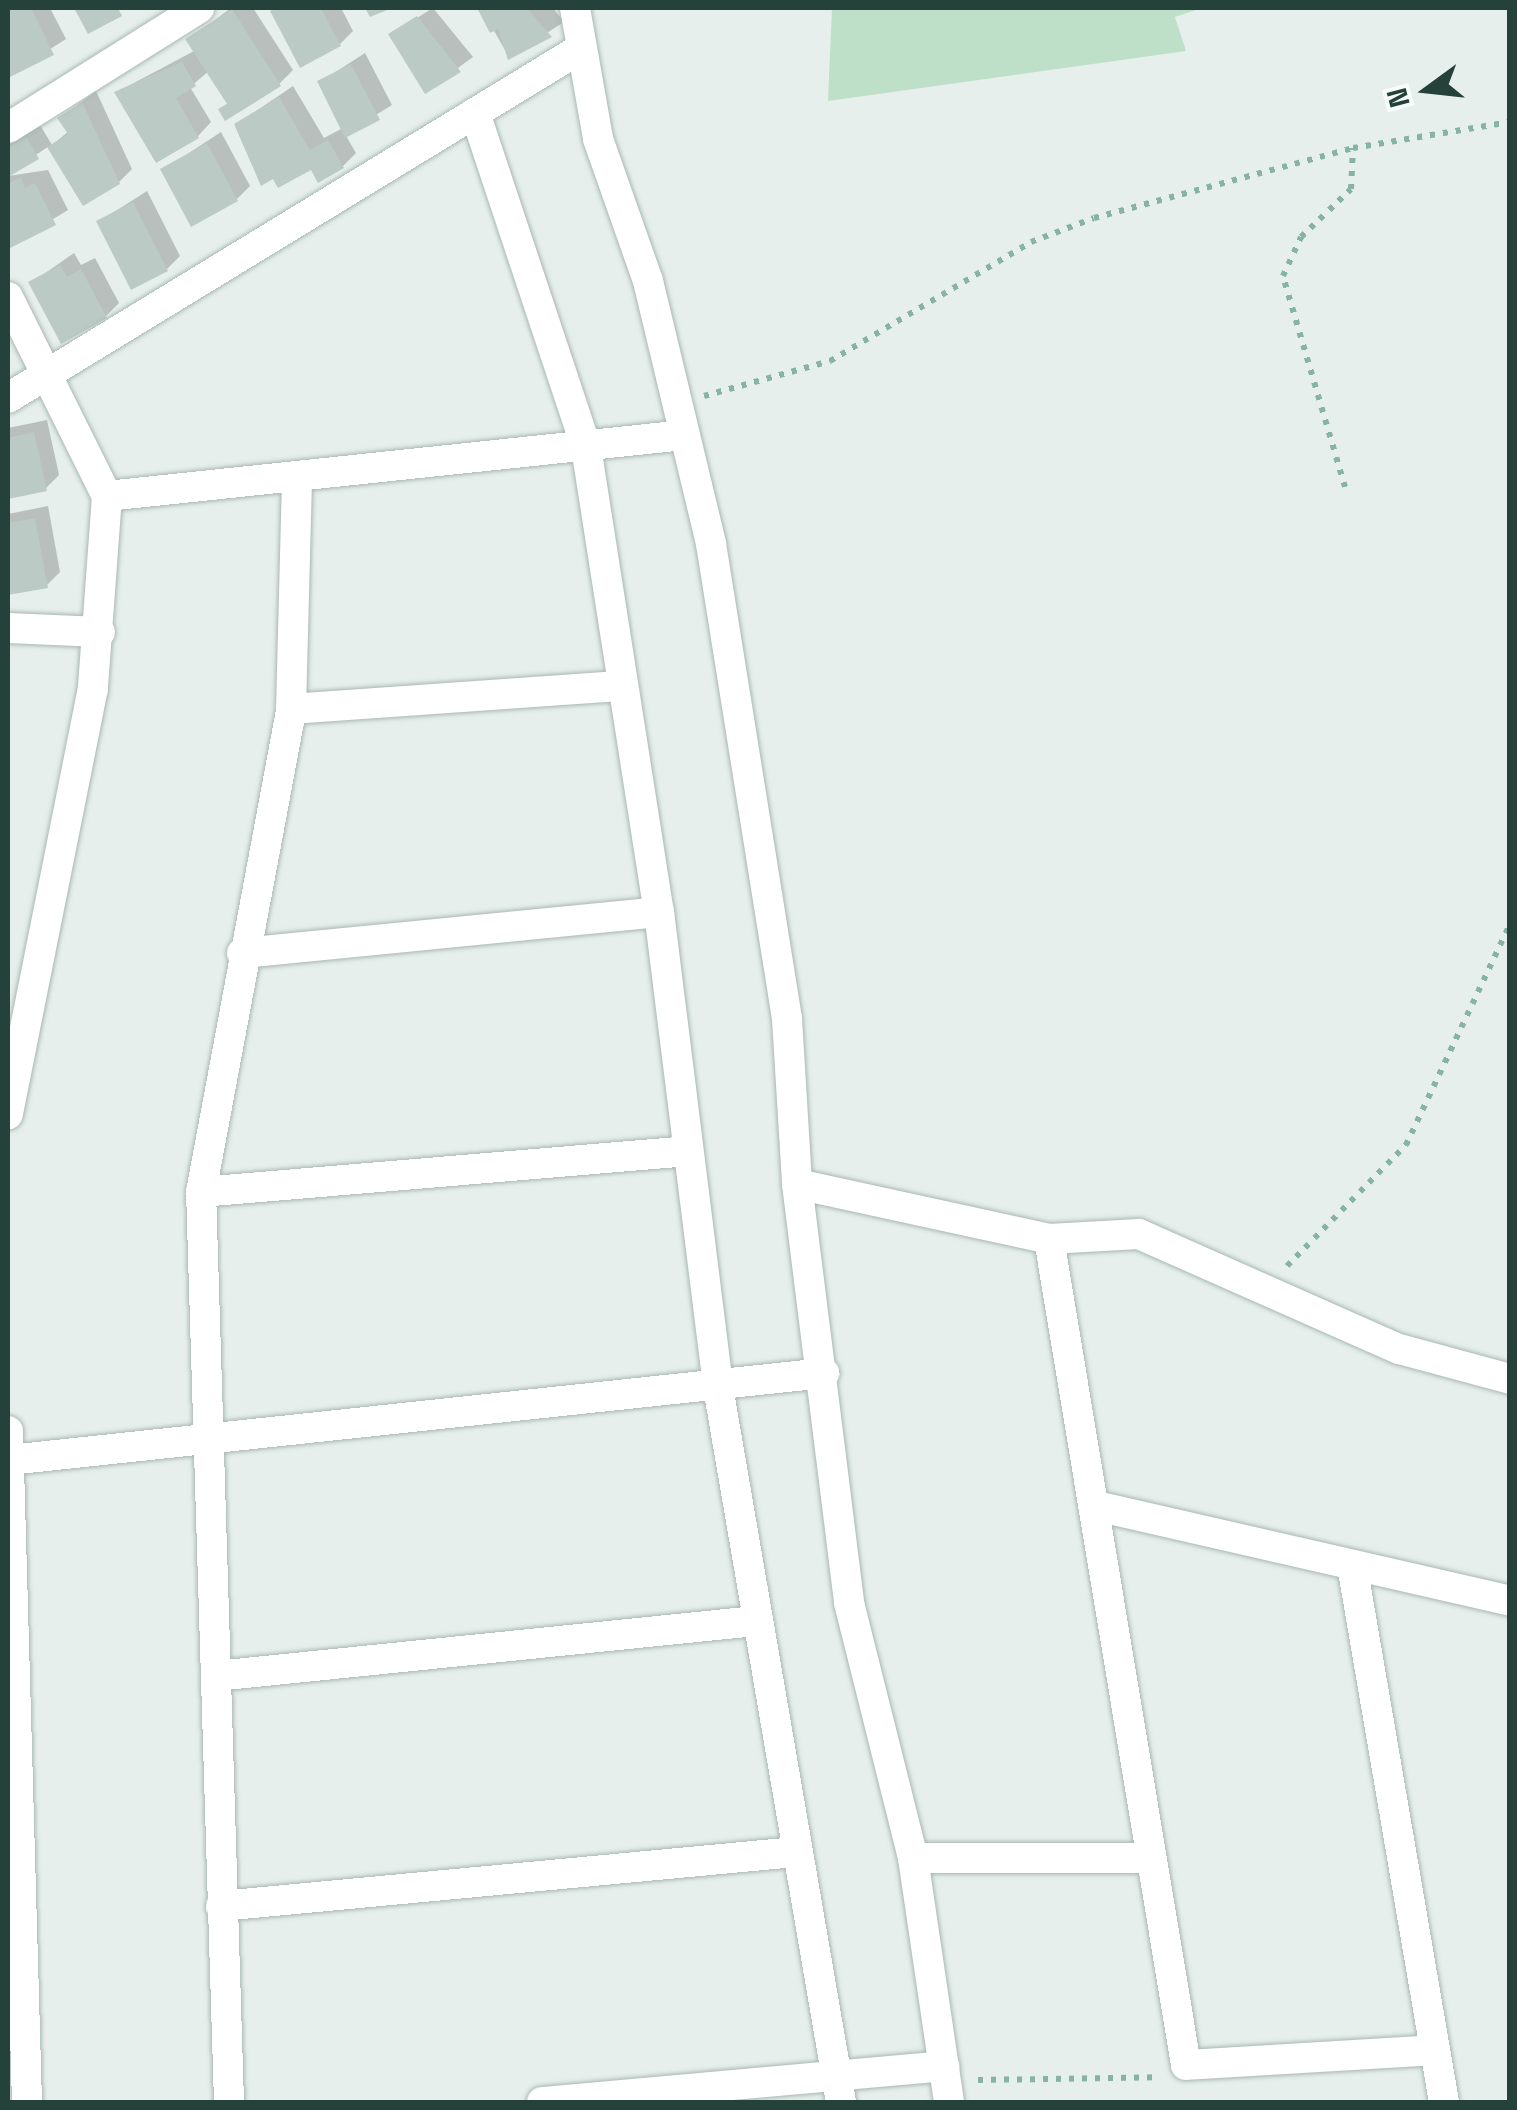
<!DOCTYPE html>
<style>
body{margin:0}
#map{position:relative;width:1517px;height:2110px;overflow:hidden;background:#e6efeb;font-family:"Space Grotesk",sans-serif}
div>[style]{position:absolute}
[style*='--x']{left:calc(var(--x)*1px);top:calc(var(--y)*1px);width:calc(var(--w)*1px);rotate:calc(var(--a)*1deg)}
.green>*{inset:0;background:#bfe0c8}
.shadow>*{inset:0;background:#0003}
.building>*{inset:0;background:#bbcac4}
.path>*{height:6px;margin-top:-3px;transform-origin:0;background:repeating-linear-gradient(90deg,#86b3a5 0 5px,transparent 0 13px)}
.roads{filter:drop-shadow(0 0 2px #a8b8b2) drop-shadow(0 0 2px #a8b8b2)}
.street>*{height:30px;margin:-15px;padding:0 15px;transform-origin:15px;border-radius:15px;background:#fff}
span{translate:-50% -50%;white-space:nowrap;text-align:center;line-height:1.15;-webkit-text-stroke:10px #f7fbf9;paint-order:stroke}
.frame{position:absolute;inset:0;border:10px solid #24423a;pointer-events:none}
.north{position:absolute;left:1377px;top:40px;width:100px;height:100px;-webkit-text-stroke:8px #f7fbf9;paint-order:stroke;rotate:255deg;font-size:28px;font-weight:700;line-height:40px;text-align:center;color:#24423a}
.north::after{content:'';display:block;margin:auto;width:35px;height:45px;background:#24423a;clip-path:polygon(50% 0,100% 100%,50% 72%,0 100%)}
</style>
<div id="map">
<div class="green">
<div style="clip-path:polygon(832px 8px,1202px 8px,1175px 17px,1186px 51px,828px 101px)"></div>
</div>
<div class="shadow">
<div style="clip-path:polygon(8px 8px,50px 8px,66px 39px,9px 75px)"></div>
<div style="clip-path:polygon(231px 8px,253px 8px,293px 70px,279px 84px,221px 110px,229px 102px,209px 71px,190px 87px,211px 122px,198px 136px,117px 92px,196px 50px,189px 39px)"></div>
<div style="clip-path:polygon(277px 8px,341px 8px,353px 31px,340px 44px)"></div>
<div style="clip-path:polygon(433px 8px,473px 57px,426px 91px,391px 34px)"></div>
<div style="clip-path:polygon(481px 8px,553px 8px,564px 22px,509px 57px)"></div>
<div style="clip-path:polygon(365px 53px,392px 105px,345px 134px,356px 153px,343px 166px,312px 167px,237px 124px,293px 86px,324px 138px,343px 128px,320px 82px)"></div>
<div style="clip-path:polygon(96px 91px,132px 169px,119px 182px,49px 146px,8px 174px,8px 143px,40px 125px,52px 145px,69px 131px,60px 118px)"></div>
<div style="clip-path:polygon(221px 132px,250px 186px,237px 199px,163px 170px)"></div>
<div style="clip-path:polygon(48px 170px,68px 210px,9px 246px,8px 176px)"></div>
<div style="clip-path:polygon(147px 191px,180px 256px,167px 269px,100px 221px)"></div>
<div style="clip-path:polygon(74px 253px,81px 265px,95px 258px,119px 303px,106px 316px,31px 283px)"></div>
<div style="clip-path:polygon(47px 420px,59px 475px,46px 488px,8px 497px,8px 428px)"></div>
<div style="clip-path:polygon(48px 506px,60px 572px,47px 585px,8px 593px,8px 514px)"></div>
</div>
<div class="building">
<div style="clip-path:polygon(8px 8px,31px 8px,54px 55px,8px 78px)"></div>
<div style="clip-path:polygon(74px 8px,118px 8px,122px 16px,88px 34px)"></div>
<div style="clip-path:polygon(276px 8px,321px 8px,341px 46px,300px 68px,270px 11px)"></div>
<div style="clip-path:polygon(365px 8px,392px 8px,370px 17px)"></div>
<div style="clip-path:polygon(477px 8px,527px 8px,552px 37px,508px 60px,498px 29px,490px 33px)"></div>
<div style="clip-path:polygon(232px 9px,281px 86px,225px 121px,218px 109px,227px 104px,185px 39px)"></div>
<div style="clip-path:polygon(417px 16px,461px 72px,425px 94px,388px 34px)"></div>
<div style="clip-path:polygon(182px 62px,196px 86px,176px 98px,199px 138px,156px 163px,114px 92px)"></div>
<div style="clip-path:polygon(351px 64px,380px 120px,345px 138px,317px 81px)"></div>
<div style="clip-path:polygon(279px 97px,310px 150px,328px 140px,344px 168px,318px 183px,311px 170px,278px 188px,273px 179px,261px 186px,234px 124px)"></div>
<div style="clip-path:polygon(82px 102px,120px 184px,83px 206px,47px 147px,68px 134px,57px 118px)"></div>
<div style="clip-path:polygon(26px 136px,39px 159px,8px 177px,8px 147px)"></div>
<div style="clip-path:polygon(207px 143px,238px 201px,191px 227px,160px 169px)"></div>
<div style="clip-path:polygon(21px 177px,25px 188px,35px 183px,56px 225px,8px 249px,8px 184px)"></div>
<div style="clip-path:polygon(133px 202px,168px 271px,131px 290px,96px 221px)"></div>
<div style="clip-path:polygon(60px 265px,67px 277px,81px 269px,107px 318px,61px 344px,28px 282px)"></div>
<div style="clip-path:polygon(34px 432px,47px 491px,8px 499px,8px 438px)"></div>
<div style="clip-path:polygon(35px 518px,48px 588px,8px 595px,8px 523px)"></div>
</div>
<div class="path">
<div style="--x:704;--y:396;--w:131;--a:-15.5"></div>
<div style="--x:830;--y:361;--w:234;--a:-30.6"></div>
<div style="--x:1031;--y:242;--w:67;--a:-20.9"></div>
<div style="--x:1094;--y:218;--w:268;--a:-15.1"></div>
<div style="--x:1353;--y:148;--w:159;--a:-9.4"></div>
<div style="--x:1345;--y:487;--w:220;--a:-106.4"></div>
<div style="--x:1283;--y:276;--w:43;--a:-65.2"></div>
<div style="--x:1301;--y:237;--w:69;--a:-43.8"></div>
<div style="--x:1351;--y:189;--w:41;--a:-87.2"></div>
<div style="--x:1287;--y:1266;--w:170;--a:-45.5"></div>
<div style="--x:1406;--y:1145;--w:244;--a:-64.8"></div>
<div style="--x:978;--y:2080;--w:182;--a:-0.9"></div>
</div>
<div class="roads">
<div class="street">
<div style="--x:575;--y:8;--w:133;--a:80"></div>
<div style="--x:598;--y:139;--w:151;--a:70.6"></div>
<div style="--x:648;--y:281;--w:270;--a:76.5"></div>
<div style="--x:711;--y:544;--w:481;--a:80.9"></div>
<div style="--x:787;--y:1019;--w:165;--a:86.5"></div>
<div style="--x:797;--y:1184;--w:422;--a:82.9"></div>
<div style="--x:849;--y:1603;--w:263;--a:75.9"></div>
<div style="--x:913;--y:1858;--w:247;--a:81.6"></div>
<div style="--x:475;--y:113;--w:352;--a:71.6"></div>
<div style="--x:586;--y:447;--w:471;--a:81.1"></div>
<div style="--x:659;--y:912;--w:479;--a:82.9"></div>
<div style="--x:718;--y:1387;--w:726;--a:80.24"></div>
<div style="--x:8;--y:128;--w:226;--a:-32.1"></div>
<div style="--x:8;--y:297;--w:222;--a:63.6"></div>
<div style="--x:107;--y:496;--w:193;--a:94.2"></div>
<div style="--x:93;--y:688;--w:435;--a:101.3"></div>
<div style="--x:8;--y:398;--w:670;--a:-31.39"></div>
<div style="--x:107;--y:496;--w:580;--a:-6.03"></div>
<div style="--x:8;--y:628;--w:92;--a:2.5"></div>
<div style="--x:291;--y:709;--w:332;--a:-4"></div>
<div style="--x:242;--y:953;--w:419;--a:-5.6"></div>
<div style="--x:797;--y:1184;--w:258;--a:12.3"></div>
<div style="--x:1049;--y:1239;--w:90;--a:-3.2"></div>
<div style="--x:1139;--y:1234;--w:284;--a:23.9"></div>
<div style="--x:1399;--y:1349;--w:115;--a:15.1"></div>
<div style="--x:201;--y:1192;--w:488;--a:-4.8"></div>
<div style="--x:1049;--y:1239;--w:837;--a:80.58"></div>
<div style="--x:1186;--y:2065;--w:249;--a:-3.4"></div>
<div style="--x:8;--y:1431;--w:671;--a:88.38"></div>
<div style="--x:9;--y:1460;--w:820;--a:-6.09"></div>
<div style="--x:1096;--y:1506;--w:425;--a:12.9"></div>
<div style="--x:1352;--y:1565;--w:545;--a:80.28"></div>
<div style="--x:216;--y:1676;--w:543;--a:-5.82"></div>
<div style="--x:913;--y:1858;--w:233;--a:0"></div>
<div style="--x:221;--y:1906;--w:578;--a:-5.37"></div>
<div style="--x:229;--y:2102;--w:910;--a:-91.76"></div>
<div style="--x:201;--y:1192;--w:491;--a:-79.4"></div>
<div style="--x:291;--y:709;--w:230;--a:-88.5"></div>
<div style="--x:542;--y:2102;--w:404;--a:-5.1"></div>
</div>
</div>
<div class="frame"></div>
<div class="north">N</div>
</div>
